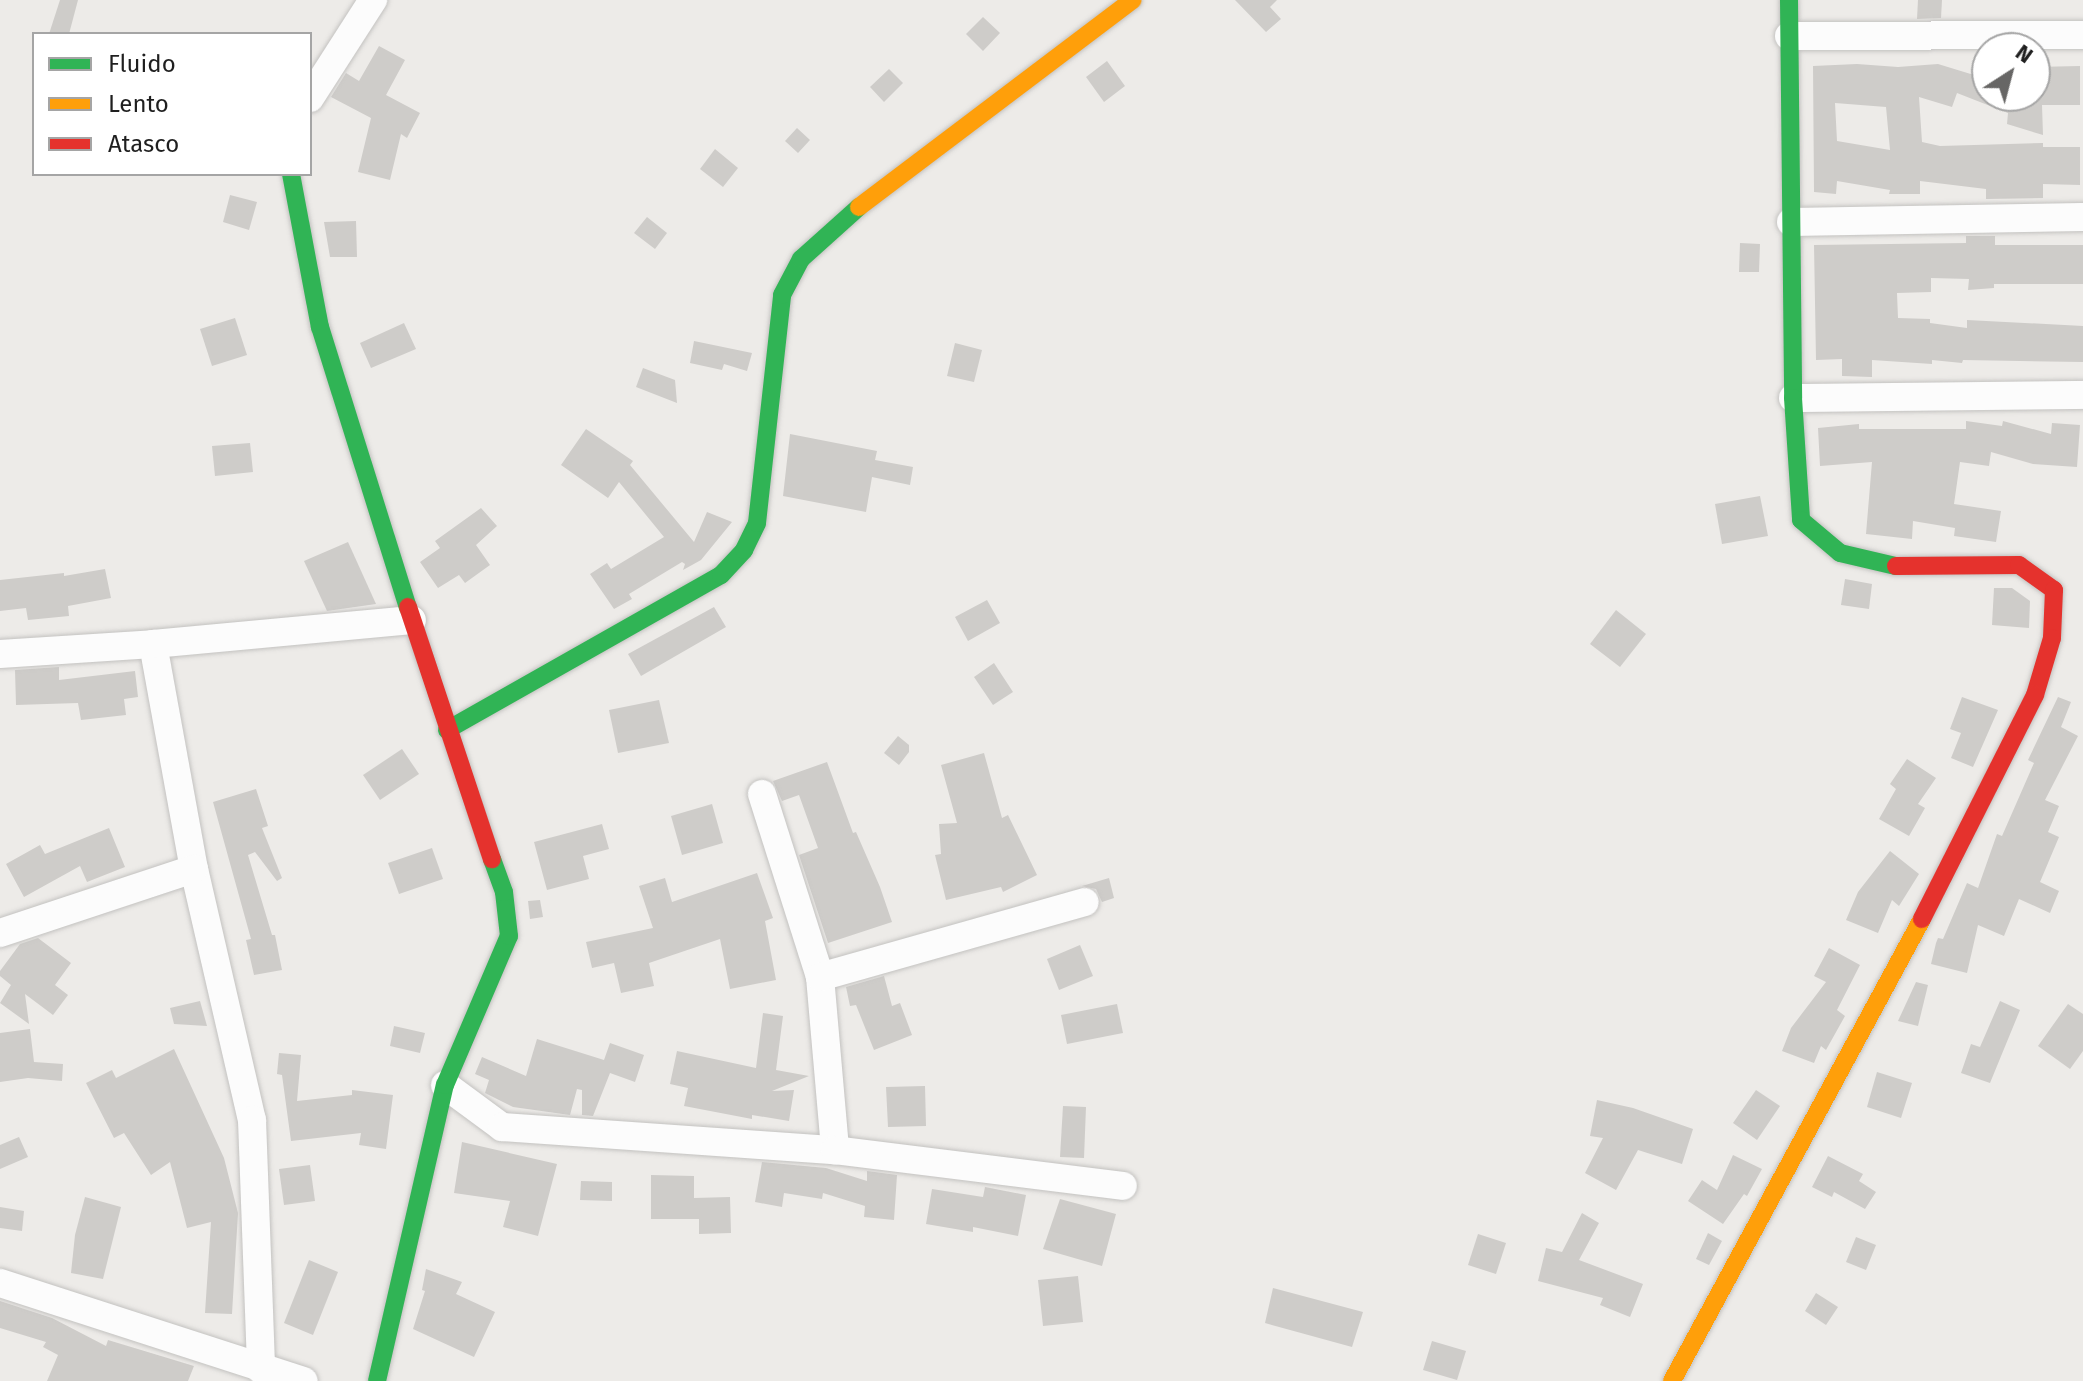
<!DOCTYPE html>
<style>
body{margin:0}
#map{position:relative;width:2083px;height:1381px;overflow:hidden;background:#edebe8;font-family:"Fira Sans",sans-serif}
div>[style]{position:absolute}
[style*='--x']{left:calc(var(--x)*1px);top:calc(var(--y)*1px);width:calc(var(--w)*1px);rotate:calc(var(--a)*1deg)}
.building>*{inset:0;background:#ceccc9}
.roads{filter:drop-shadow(0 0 2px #c3c2c0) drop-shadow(0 0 2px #c3c2c0)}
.street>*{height:28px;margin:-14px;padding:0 14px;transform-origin:14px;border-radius:14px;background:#fcfcfc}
.fast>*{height:18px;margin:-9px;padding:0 9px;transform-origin:9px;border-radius:9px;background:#30b455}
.slow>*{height:18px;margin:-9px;padding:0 9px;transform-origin:9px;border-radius:9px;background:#ff9f0a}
.jam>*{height:18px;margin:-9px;padding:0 9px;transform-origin:9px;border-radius:9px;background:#e5322d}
span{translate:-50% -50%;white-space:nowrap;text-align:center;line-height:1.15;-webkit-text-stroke:6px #fff;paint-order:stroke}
.legend{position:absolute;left:32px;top:32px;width:280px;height:144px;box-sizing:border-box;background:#fff;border:2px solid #a5a5a5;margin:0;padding:10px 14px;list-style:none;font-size:24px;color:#1f1f1f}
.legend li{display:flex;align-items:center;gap:16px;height:40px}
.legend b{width:40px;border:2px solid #a5a5a5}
.north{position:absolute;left:1971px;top:32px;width:80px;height:80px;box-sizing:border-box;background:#fff;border:2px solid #a5a5a5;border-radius:50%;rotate:36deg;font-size:22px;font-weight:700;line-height:32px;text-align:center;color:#1f1f1f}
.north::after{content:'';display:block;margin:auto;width:28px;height:36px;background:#676665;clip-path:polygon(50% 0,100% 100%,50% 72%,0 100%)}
</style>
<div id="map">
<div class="building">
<div style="clip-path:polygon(60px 0,78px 0,69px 34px,49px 34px)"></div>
<div style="clip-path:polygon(1235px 0,1277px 0,1270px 7px,1281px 19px,1266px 32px)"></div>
<div style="clip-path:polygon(1918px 0,1942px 0,1941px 18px,1917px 19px)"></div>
<div style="clip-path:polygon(983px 17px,1000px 33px,983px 51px,966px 34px)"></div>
<div style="clip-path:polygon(379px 46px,405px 60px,386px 95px,420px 113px,407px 138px,401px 134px,390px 180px,358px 172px,371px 118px,331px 97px,346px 73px,359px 81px)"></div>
<div style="clip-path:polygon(1107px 61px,1125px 86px,1104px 102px,1086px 77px)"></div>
<div style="clip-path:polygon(evenodd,1857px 64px,1898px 67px,1938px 64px,1987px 79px,1987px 96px,2035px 96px,2035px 67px,2080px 66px,2080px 105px,2042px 105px,2043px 135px,2007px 124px,2008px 113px,1957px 93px,1952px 107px,1919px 97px,1922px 142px,1940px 146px,2043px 143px,2043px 147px,2080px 147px,2080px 185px,2043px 184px,2043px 198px,1986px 199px,1986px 189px,1920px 181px,1920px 194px,1889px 194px,1890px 190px,1837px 181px,1836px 194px,1814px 192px,1813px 66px,1857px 64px,1835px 103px,1886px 107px,1890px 150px,1837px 141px,1835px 103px)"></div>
<div style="clip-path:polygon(889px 69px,903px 83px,884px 102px,870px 87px)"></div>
<div style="clip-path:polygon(797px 128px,810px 140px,798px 153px,785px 141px)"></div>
<div style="clip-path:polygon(715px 149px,738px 168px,723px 187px,700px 169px)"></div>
<div style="clip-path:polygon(230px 195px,257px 202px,249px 230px,223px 222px)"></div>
<div style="clip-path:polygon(647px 217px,667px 233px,655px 249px,634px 233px)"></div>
<div style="clip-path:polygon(356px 221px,357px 257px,330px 257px,324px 222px)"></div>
<div style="clip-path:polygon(1966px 236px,1995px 236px,1995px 245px,2083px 245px,2083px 284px,1994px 284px,1994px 288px,1968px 290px,1969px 279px,1931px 278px,1931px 292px,1897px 293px,1898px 318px,1930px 319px,1930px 323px,1967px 328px,1967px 320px,2083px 326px,2083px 362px,1963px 360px,1962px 363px,1932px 360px,1932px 364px,1872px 360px,1872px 377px,1842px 376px,1842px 359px,1816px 360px,1814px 245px,1966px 243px)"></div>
<div style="clip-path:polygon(1740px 243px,1760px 244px,1759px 272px,1739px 272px)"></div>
<div style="clip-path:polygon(235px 318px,247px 355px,212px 366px,200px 329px)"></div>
<div style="clip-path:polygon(404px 323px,416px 349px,371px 368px,360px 343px)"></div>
<div style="clip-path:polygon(694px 341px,752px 353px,747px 371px,724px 364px,722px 370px,690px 363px)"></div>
<div style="clip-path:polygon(955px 343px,982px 350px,974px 382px,947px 376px)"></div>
<div style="clip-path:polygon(643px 368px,675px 380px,677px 403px,636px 387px)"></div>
<div style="clip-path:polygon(1966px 421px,2002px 426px,2003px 421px,2051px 434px,2052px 423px,2080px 425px,2077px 467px,2033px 464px,1991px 452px,1989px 466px,1960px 462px,1954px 504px,2001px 511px,1996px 542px,1954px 536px,1955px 528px,1913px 521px,1912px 539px,1866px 534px,1872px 462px,1820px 466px,1818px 428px,1859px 424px,1859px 429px,1966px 429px)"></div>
<div style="clip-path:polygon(586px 429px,633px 461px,630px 465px,694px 542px,707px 512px,732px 522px,701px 560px,683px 570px,685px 564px,682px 562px,629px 594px,632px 599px,614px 609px,590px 574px,607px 563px,611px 569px,664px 537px,619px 482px,608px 498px,561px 465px)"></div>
<div style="clip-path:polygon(790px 434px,877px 451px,875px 460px,913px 467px,910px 485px,872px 477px,866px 512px,783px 496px)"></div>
<div style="clip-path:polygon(250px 443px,253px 472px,215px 476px,212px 446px)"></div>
<div style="clip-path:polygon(1760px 496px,1768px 536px,1722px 544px,1715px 504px)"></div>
<div style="clip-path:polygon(481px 508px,497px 526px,476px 545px,490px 565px,465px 583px,459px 575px,438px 588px,420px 562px,440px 548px,435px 541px)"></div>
<div style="clip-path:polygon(348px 542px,376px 604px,327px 611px,304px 561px)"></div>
<div style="clip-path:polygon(105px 569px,111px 598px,68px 606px,69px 616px,28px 620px,26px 608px,0 611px,0 580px,64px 573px,64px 576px)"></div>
<div style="clip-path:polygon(1845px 579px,1872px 584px,1869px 609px,1841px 605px)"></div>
<div style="clip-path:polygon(1994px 588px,2012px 588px,2030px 601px,2029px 628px,1992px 625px)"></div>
<div style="clip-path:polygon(987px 600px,1000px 623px,968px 641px,955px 617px)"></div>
<div style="clip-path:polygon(714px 607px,726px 627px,641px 676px,628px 654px)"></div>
<div style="clip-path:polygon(1616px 610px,1646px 634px,1620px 667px,1590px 644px)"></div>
<div style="clip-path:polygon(994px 663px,1013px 692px,993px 705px,974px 677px)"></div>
<div style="clip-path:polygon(59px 667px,59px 680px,135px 671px,138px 697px,124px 699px,126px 715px,81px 720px,78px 703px,16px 705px,15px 670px)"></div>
<div style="clip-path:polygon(1962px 697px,1998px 710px,1973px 767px,1951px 758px,1961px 733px,1950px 729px)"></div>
<div style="clip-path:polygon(2058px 697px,2071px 702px,2061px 727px,2078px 736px,2045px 800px,2059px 806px,2048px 832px,2059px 837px,2040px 882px,2059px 891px,2050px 913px,2019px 899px,2004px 936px,1978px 925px,1967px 973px,1931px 964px,1936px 943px,1938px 938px,1943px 939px,1967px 883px,1978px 888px,1997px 834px,2002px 836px,2034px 763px,2028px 760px)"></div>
<div style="clip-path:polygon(659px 700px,669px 743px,618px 753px,609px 710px)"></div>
<div style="clip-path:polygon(898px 736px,909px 745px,909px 752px,899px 765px,884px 753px)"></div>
<div style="clip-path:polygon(402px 749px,419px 774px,380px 800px,363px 775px)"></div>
<div style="clip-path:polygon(984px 753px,1002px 818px,1008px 815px,1037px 875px,1003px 892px,1001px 887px,946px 900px,935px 855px,941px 854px,939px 824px,957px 823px,941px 765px)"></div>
<div style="clip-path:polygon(1907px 759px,1936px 778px,1918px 804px,1925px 808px,1909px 836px,1879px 819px,1896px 789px,1890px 784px)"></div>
<div style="clip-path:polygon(827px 762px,853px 833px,856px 832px,880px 887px,892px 922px,828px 943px,799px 855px,818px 848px,799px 795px,782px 801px,773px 781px)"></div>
<div style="clip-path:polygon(256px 789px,268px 826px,262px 828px,282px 878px,277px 881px,255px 852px,248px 855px,272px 935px,275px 935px,282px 970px,254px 975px,246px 940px,251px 939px,213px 802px)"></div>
<div style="clip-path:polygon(712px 804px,723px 843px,682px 855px,671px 816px)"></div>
<div style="clip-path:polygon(602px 824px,609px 849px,583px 856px,589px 879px,547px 890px,534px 842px)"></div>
<div style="clip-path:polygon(109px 828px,125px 867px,87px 882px,80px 866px,24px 897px,6px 864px,40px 845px,45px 854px)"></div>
<div style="clip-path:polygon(432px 848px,443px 879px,399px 894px,388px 863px)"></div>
<div style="clip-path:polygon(1890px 851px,1919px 874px,1899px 906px,1892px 900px,1878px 933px,1846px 920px,1858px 892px)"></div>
<div style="clip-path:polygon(757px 873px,773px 918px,765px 921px,776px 980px,730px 989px,720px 939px,649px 963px,654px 986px,621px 993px,614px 963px,592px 968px,586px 942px,653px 928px,639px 886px,665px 878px,672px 902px)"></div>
<div style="clip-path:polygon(1109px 878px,1114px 898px,1102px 902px,1096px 889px,1082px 886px)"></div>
<div style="clip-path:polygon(540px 900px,543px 917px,530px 919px,528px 901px)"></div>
<div style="clip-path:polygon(38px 938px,71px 963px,55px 985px,68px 995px,53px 1015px,25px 994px,29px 1024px,0 1003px,11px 985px,0 976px,0 971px,20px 944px)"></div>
<div style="clip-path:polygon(1080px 945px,1093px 976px,1059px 990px,1047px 959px)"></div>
<div style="clip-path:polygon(1829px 948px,1860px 965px,1837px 1010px,1845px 1016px,1826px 1050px,1821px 1046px,1814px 1063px,1782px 1051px,1791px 1028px,1826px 982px,1814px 976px)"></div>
<div style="clip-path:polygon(884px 976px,892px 1006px,900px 1003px,912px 1035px,874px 1050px,856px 1005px,850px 1006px,846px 987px)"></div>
<div style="clip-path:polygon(1916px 982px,1928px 985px,1918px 1026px,1898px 1021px)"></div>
<div style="clip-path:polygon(200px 1001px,207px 1026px,174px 1024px,170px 1008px)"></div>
<div style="clip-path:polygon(2000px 1001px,2020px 1010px,1990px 1083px,1961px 1073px,1971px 1044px,1980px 1047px)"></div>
<div style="clip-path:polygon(1117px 1004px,1123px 1033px,1067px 1044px,1061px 1015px)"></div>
<div style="clip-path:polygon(2068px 1004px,2083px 1014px,2083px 1051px,2070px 1069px,2038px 1046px)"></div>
<div style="clip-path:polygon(763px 1013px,783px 1016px,776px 1070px,809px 1076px,772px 1091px,794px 1090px,789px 1121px,752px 1115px,752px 1119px,684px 1106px,688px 1088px,670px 1084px,677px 1051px,756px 1068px)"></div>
<div style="clip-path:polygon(394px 1026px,425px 1033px,420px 1053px,390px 1046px)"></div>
<div style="clip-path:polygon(30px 1029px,34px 1062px,63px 1064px,62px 1081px,28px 1078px,0 1082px,0 1033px)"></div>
<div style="clip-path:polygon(537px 1039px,604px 1060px,610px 1043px,644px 1055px,635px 1082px,610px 1073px,593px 1116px,582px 1115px,582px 1090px,577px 1089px,570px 1115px,513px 1107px,485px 1093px,489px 1080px,475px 1074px,482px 1057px,526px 1076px)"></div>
<div style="clip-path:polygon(174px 1049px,224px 1158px,238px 1213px,232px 1314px,205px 1313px,211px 1222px,187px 1228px,170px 1162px,151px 1175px,124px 1133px,114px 1138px,86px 1083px,112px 1070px,116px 1078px)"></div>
<div style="clip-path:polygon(279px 1053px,301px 1055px,297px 1101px,352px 1095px,352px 1090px,393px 1095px,386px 1149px,359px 1145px,361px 1133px,291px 1141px,282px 1075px,277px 1074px)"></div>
<div style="clip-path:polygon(1877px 1072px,1912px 1083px,1901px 1118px,1867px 1107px)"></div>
<div style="clip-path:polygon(925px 1086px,926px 1126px,888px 1127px,886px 1087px)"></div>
<div style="clip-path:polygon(1756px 1090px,1780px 1106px,1757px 1140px,1733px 1123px)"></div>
<div style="clip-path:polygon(1597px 1100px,1633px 1108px,1693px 1129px,1682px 1164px,1638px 1150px,1616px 1190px,1585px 1173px,1603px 1138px,1590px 1136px)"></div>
<div style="clip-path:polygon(1063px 1106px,1086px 1107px,1084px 1158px,1060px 1157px)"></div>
<div style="clip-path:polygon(19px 1137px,28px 1157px,0 1169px,0 1145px)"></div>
<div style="clip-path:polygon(462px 1142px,557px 1164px,538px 1236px,503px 1227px,510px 1201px,454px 1193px)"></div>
<div style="clip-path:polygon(1733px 1155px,1762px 1169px,1747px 1196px,1744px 1194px,1723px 1224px,1688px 1201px,1702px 1180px,1717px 1190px)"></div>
<div style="clip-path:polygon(1828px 1156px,1863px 1174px,1859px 1181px,1876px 1192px,1865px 1209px,1834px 1192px,1832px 1197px,1812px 1187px)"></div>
<div style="clip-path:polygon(762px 1162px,826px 1168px,867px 1181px,867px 1171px,897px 1175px,894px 1220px,864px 1217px,865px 1206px,823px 1193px,822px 1199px,784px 1193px,782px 1207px,755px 1202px)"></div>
<div style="clip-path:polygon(310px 1165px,315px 1201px,284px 1205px,279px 1169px)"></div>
<div style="clip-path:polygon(651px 1175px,694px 1176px,694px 1198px,730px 1197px,731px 1233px,699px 1234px,699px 1219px,651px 1219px)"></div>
<div style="clip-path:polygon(581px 1181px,612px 1182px,612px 1201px,580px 1200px)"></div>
<div style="clip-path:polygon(985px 1187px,1026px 1195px,1018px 1236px,973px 1227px,973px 1232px,926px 1224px,932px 1189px,983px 1197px)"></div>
<div style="clip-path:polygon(85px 1197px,121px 1207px,103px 1279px,71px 1273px,75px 1235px)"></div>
<div style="clip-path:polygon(1060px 1199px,1116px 1214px,1102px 1266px,1043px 1249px)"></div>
<div style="clip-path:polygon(0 1207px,24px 1211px,22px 1231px,0 1228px)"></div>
<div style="clip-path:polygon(1582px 1213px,1599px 1223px,1579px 1260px,1643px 1284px,1630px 1317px,1600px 1305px,1603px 1298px,1538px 1281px,1546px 1248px,1562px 1252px)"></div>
<div style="clip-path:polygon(1708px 1233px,1722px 1241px,1709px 1265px,1696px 1259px)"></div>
<div style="clip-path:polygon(1478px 1234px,1506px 1243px,1496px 1274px,1468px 1265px)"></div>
<div style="clip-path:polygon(1856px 1237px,1876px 1245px,1866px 1270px,1846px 1262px)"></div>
<div style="clip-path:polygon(309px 1260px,338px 1272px,313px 1335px,284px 1323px)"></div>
<div style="clip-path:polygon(426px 1269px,462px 1282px,456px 1294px,495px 1312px,474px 1357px,413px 1329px,425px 1291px,422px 1290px)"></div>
<div style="clip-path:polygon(1078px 1276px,1083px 1322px,1043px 1326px,1038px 1280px)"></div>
<div style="clip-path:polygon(1273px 1288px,1363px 1312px,1352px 1347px,1265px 1323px)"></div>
<div style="clip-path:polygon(1816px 1293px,1838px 1307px,1826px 1325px,1805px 1311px)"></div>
<div style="clip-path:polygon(0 1301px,52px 1318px,106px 1346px,108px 1340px,194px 1366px,188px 1381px,47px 1381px,58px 1355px,43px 1347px,46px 1342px,0 1328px)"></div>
<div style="clip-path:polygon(1432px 1341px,1466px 1351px,1457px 1380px,1423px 1370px)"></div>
</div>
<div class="roads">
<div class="street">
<div style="--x:1789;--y:36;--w:294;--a:-0.2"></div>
<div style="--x:310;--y:98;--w:117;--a:-57.3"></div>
<div style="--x:1791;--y:222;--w:292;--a:-1"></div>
<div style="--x:1793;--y:398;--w:290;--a:-0.6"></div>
<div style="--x:153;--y:644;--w:229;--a:79.7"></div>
<div style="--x:194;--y:869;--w:258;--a:77"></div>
<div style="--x:252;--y:1120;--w:250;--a:87.9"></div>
<div style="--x:0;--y:654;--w:153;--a:-3.7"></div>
<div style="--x:153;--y:644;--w:260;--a:-5.3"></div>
<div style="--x:762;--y:794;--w:192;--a:72.4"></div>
<div style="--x:820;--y:977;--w:174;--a:85"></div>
<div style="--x:0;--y:933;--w:204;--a:-18.3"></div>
<div style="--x:820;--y:977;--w:275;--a:-15.8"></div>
<div style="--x:445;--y:1085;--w:71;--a:36.4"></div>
<div style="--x:502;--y:1127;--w:334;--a:4"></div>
<div style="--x:835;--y:1150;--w:290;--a:7.1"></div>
<div style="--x:0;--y:1283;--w:319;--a:17.9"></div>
</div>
<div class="fast">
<div style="--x:1789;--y:0;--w:398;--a:89.4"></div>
<div style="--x:1793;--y:398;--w:122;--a:86.2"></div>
<div style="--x:1801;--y:520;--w:51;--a:40.2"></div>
<div style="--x:1840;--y:553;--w:57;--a:13.1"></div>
<div style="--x:291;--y:174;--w:156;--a:79.3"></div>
<div style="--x:320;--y:327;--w:294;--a:72.6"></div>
<div style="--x:447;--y:730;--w:315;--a:-29.5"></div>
<div style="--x:721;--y:575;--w:34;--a:-47"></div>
<div style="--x:744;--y:550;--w:30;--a:-64"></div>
<div style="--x:757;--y:523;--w:229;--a:-83.7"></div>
<div style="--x:782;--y:295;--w:41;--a:-62.2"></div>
<div style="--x:801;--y:259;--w:78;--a:-41.9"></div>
<div style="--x:377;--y:1381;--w:304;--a:-77.1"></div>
<div style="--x:445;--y:1085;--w:162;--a:-66.8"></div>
<div style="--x:509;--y:936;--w:44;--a:-96.5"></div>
<div style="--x:504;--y:892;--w:35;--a:-110"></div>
</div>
<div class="slow">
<div style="--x:859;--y:207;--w:343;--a:-37.1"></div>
<div style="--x:1672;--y:1381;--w:525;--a:-61.58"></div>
</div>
<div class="jam">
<div style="--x:1896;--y:566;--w:123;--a:-0.5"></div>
<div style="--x:2019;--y:565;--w:43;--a:35.5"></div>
<div style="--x:2054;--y:590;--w:48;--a:92.4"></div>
<div style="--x:2052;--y:638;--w:59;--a:106.6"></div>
<div style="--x:2035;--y:695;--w:251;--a:116.8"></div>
<div style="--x:408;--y:607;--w:266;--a:71.6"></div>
</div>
</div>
<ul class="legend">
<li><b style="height:10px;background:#30b455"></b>Fluido</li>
<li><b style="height:10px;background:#ff9f0a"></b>Lento</li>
<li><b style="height:10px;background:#e5322d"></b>Atasco</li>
</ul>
<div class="north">N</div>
</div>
